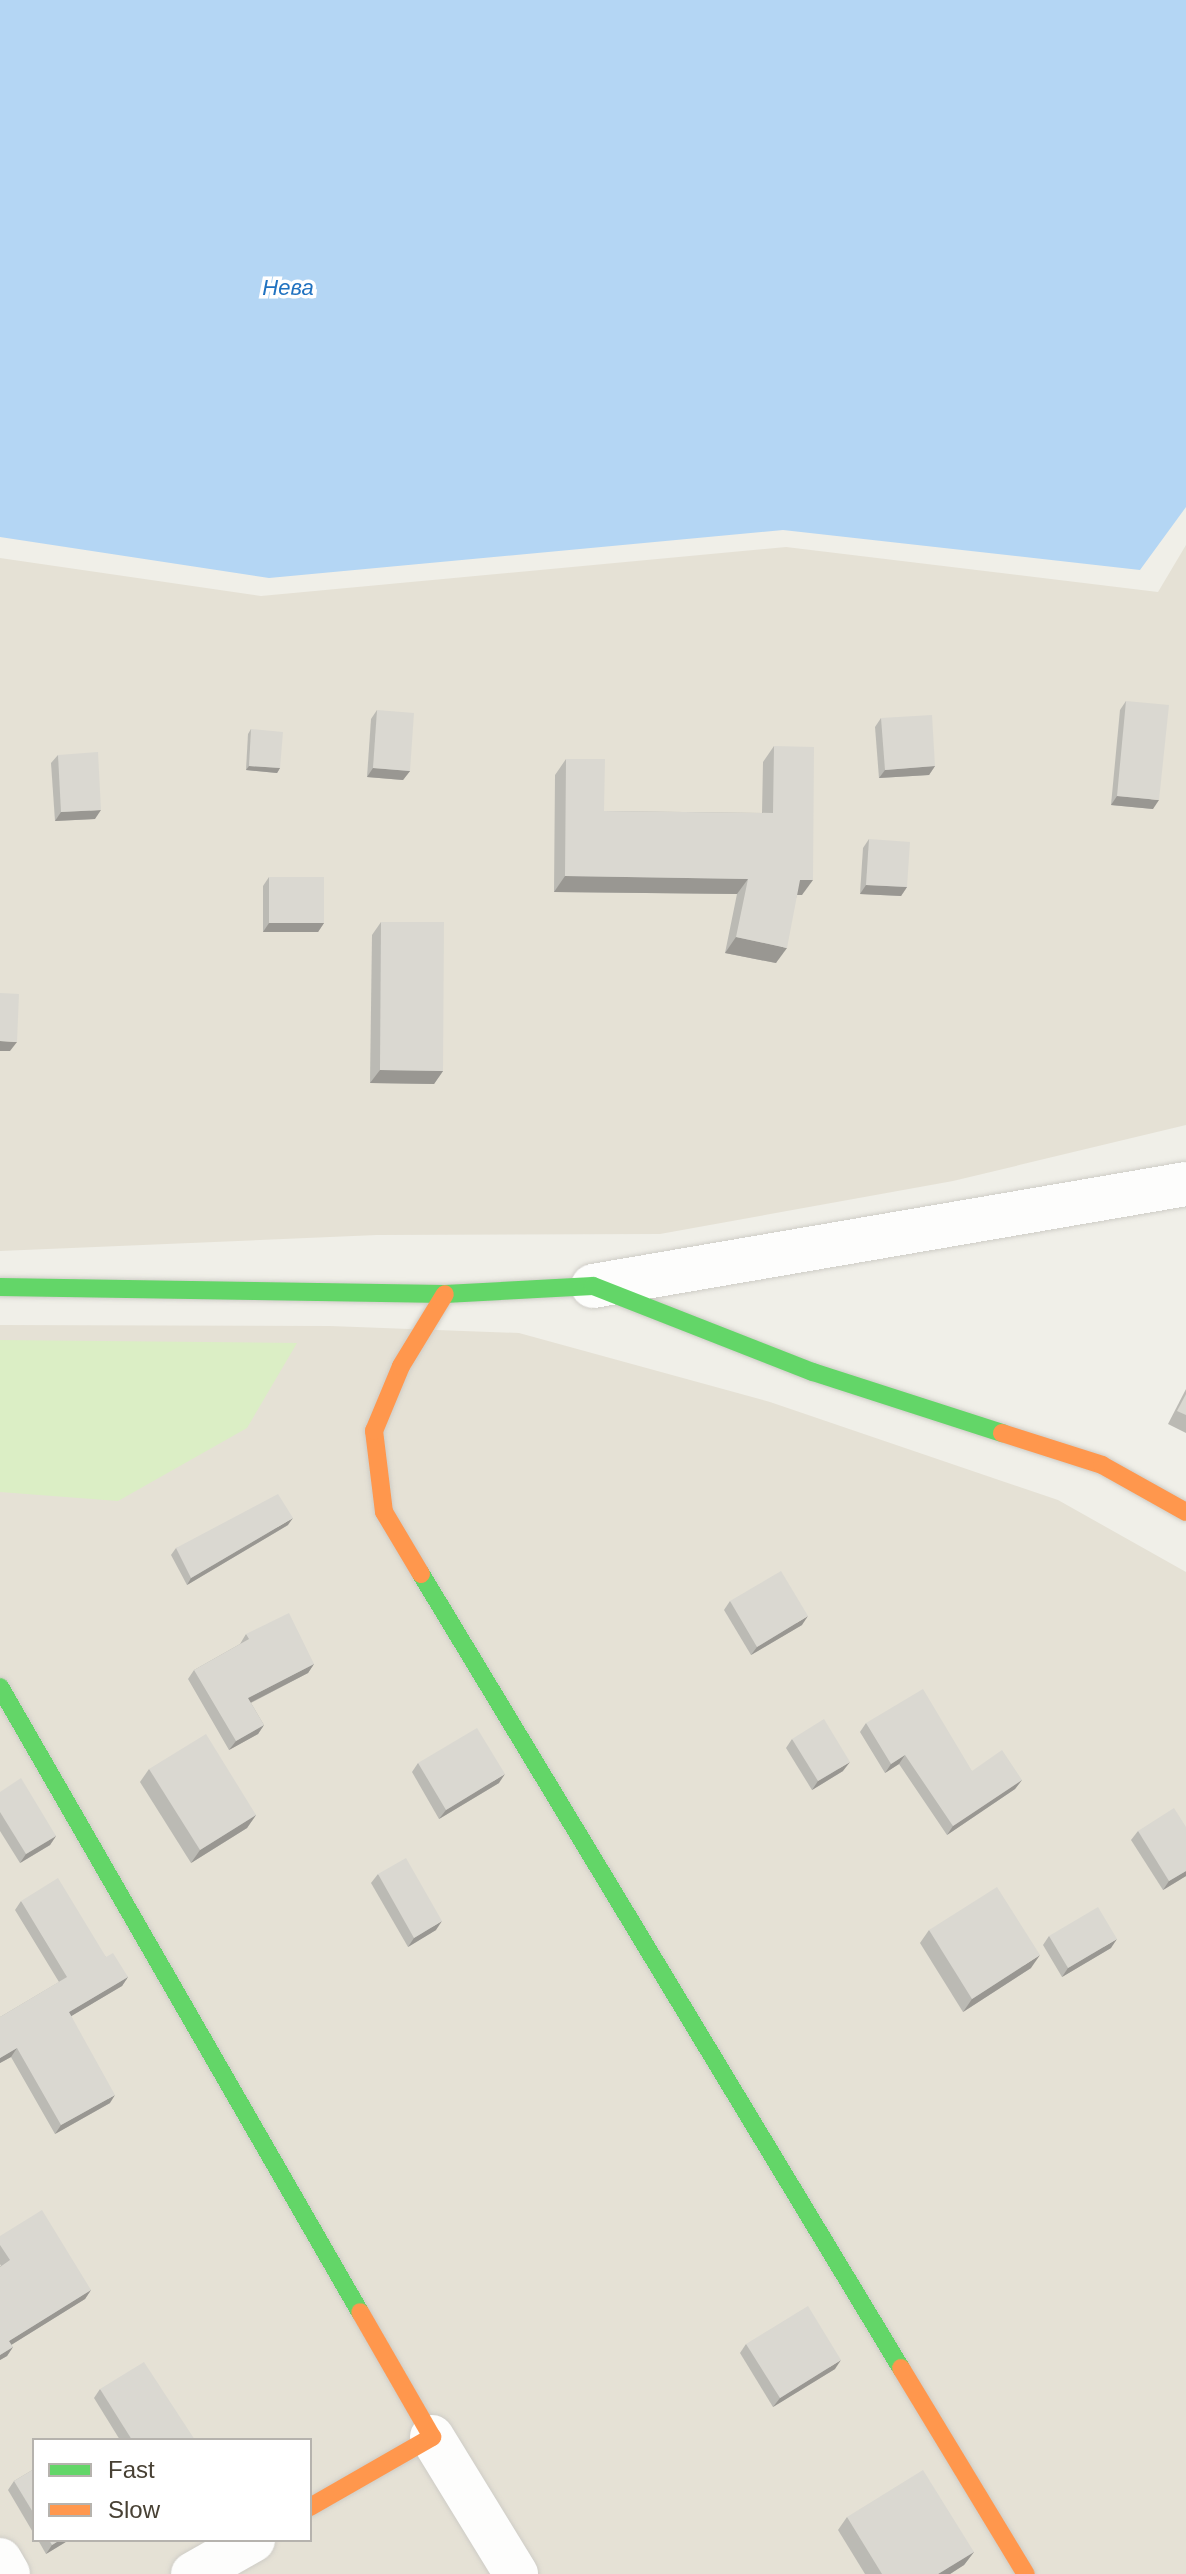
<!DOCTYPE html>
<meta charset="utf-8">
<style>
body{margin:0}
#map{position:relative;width:1186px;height:2574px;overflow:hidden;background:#f0efe8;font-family:Helvetica,sans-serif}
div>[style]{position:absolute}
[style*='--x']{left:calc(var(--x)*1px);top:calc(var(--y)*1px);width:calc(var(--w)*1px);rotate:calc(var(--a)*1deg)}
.residential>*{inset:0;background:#e5e1d5}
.green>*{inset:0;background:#dbeec5}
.water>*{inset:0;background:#b4d6f4}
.roads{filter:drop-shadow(0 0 2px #ceccc6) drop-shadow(0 0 2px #ceccc6)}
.street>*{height:44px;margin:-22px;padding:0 22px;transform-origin:22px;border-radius:22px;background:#fdfdfc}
.fast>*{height:18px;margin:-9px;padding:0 9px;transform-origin:9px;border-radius:9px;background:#63d668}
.slow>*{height:18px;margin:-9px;padding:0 9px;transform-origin:9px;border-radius:9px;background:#ff974d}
.wall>*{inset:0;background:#bbbab4}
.shaded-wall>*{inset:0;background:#999792}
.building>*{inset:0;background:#dad8d1}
span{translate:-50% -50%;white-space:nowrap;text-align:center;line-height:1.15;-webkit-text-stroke:7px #fff;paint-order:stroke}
.water-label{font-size:22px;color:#2072c0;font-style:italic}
.legend{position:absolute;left:32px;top:2438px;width:280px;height:104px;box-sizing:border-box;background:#fff;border:2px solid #b6b3ae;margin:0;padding:10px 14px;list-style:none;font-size:24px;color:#484134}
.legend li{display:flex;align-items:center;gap:16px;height:40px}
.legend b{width:40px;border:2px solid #b6b3ae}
</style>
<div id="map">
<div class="residential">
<div style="clip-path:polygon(1186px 545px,1186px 1125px,953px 1181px,660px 1234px,377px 1235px,0 1251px,0 558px,261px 596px,786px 547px,1158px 592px)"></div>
<div style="clip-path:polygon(evenodd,0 1325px,330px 1326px,519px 1333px,770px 1402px,1058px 1500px,1186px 1572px,1186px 2574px,0 2574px,0 1325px,34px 2440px,310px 2440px,310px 2540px,34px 2540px,34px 2440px)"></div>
</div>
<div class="green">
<div style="clip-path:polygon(0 1340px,297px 1343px,247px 1428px,118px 1501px,0 1492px)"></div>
</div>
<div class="water">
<div style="clip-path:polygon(0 0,1186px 0,1186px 507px,1140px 570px,783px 530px,269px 578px,0 537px)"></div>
</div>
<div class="roads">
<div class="street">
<div style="--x:593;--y:1286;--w:602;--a:-9.76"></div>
<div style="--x:432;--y:2437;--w:161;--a:58.5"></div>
<div style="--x:0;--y:2560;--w:16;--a:60"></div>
<div style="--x:193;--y:2574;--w:69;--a:-29.5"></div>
</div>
<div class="fast">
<div style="--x:0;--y:1287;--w:445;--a:0.9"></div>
<div style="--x:445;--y:1294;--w:148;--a:-3.1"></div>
<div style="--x:593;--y:1286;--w:236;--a:21.4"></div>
<div style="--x:813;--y:1372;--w:199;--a:17.9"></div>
<div style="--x:421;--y:1574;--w:928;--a:58.85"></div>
<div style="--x:0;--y:1687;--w:721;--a:60.06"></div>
</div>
<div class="slow">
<div style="--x:1002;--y:1433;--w:105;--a:17.7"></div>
<div style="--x:1102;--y:1465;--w:96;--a:29.2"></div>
<div style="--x:421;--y:1574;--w:72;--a:-120.8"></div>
<div style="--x:384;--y:1512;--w:82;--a:-97"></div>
<div style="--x:374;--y:1431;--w:70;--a:-67.4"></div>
<div style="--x:401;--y:1366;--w:84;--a:-58.6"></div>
<div style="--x:901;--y:2368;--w:241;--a:58.8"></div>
<div style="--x:310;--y:2507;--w:141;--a:-29.8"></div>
<div style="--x:432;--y:2437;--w:144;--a:-119.9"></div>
</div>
</div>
<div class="wall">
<div style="clip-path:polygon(1126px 701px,1153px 809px,1111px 805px,1120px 710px)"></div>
<div style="clip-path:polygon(377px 710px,410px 771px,403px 780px,367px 777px,371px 719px)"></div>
<div style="clip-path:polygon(881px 718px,935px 766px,929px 775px,879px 778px,875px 727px)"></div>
<div style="clip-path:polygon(251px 729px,280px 768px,277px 773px,246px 770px,248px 734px)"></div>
<div style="clip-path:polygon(774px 746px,802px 895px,797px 895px,776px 963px,725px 953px,737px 894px,554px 892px,555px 775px,566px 759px,604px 811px,762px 813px,763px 762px)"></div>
<div style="clip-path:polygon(58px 755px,95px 819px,55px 821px,51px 763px)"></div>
<div style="clip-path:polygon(869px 839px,907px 887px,901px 896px,860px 894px,863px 848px)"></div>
<div style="clip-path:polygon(269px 877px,324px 923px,318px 932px,263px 932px,263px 886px)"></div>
<div style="clip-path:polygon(381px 922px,443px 1071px,434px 1084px,370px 1083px,372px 935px)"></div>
<div style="clip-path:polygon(1186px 1389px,1186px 1433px,1168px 1424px)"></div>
<div style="clip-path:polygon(288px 1525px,187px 1585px,171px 1555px,176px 1548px)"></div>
<div style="clip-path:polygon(730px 1601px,802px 1625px,751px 1655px,724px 1610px)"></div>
<div style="clip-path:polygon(246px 1634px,314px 1664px,308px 1673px,251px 1703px,264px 1725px,258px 1734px,229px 1750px,188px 1679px,194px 1670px,240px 1644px)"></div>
<div style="clip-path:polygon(866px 1723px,972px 1771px,1022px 1780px,1015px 1789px,947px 1835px,899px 1764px,885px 1773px,860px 1732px)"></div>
<div style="clip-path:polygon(792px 1739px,843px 1771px,812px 1790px,786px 1748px)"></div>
<div style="clip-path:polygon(418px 1763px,499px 1783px,439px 1819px,412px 1772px)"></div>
<div style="clip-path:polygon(149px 1769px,256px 1815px,247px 1828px,191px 1863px,140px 1782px)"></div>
<div style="clip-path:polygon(0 1792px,56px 1836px,50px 1845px,20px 1863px,0 1831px)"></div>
<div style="clip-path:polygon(1186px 1827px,1186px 1876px,1163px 1890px,1131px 1840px,1138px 1831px)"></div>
<div style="clip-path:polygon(378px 1874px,436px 1930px,408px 1947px,371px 1883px)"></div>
<div style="clip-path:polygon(21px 1901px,106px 1957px,128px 1977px,122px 1986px,71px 2016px,110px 2103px,55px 2134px,11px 2057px,0 2063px,0 2017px,59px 1982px,15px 1910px)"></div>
<div style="clip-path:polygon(929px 1930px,1031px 1968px,963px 2012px,920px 1943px)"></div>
<div style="clip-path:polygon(1049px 1936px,1111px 1948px,1062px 1977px,1043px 1945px)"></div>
<div style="clip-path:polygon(0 2236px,91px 2290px,85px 2299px,11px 2345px,13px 2347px,7px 2356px,0 2360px,0 2266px,1px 2266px,0 2264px)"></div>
<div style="clip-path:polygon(746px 2344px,835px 2369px,773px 2407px,740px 2353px)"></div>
<div style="clip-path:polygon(100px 2389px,195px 2440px,120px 2440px,94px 2398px)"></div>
<div style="clip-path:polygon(34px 2469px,34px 2534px,8px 2490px,14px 2481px)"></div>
<div style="clip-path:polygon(847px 2517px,974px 2552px,964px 2565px,950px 2574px,865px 2574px,838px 2530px)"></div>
<div style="clip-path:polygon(38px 2540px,69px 2540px,46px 2554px)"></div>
</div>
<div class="shaded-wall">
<div style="clip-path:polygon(249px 766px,280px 768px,277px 773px,246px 770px)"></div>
<div style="clip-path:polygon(935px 766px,929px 775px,879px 778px,885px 770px)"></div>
<div style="clip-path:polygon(373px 768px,410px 771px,403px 780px,367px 777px)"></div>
<div style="clip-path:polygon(1117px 796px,1159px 800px,1153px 809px,1111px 805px)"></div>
<div style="clip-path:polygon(101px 810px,95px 819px,55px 821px,61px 812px)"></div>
<div style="clip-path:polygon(565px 876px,748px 879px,737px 894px,554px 892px)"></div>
<div style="clip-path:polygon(800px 880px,813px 880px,802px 895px,789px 895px)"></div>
<div style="clip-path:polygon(866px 885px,907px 887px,901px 896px,860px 894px)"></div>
<div style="clip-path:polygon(269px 923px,324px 923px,318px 932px,263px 932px)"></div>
<div style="clip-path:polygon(736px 937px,787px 948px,776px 963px,725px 953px)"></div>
<div style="clip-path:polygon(0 1041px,17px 1042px,10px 1051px,0 1051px)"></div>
<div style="clip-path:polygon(380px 1070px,443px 1071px,434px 1084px,370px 1083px)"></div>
<div style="clip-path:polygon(293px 1518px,288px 1525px,187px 1585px,191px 1578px)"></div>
<div style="clip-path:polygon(808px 1616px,802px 1625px,751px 1655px,757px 1647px)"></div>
<div style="clip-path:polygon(314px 1664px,308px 1673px,242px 1707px,248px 1698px)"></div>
<div style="clip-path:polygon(264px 1725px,258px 1734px,229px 1750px,236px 1741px)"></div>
<div style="clip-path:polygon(905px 1755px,899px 1764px,885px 1773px,891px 1764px)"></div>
<div style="clip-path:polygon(850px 1762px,843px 1771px,812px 1790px,818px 1781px)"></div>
<div style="clip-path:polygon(505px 1774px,499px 1783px,439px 1819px,446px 1810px)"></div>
<div style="clip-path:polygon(1022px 1780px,1015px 1789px,947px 1835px,953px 1826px)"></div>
<div style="clip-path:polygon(256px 1815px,247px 1828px,191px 1863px,200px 1850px)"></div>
<div style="clip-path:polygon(56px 1836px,50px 1845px,20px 1863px,26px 1854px)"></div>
<div style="clip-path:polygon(1186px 1871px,1186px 1876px,1163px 1890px,1169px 1881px)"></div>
<div style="clip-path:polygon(442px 1921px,436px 1930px,408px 1947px,414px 1938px)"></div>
<div style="clip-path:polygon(1117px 1939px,1111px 1948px,1062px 1977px,1068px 1968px)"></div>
<div style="clip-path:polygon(1040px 1955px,1031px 1968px,963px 2012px,972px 1999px)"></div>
<div style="clip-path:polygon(128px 1977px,122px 1986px,63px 2021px,69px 2012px)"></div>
<div style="clip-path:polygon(17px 2048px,11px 2057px,0 2063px,0 2058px)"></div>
<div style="clip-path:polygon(115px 2095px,110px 2103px,55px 2134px,61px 2125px)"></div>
<div style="clip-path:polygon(91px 2290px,85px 2299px,3px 2350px,9px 2341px)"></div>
<div style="clip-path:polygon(13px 2347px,7px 2356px,0 2360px,0 2355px)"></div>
<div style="clip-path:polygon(841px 2360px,835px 2369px,773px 2407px,780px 2398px)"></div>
<div style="clip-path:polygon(60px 2540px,69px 2540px,46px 2554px,52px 2545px)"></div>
<div style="clip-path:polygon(974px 2552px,964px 2565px,950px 2574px,938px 2574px)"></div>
</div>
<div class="building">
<div style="clip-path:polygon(1126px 701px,1169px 705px,1159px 800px,1117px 796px)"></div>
<div style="clip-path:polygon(377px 710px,414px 713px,410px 771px,373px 768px)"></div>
<div style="clip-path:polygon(932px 715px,935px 766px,885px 770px,881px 718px)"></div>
<div style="clip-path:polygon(251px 729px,283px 732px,280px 768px,249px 766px)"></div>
<div style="clip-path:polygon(774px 746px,814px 747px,813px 880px,800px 880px,787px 948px,736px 937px,748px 879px,565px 876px,566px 759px,605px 759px,604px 811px,773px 813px)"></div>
<div style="clip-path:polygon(98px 752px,101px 810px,61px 812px,58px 755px)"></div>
<div style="clip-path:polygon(869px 839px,910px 842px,907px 887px,866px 885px)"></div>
<div style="clip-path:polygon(269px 877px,324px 877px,324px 923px,269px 923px)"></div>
<div style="clip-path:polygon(381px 922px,444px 922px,443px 1071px,380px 1070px)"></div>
<div style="clip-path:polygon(0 993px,19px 994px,17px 1042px,0 1041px)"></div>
<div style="clip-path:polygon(1186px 1394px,1186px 1415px,1177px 1411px)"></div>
<div style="clip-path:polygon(278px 1494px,293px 1518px,191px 1578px,176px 1548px)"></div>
<div style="clip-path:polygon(781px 1571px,808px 1616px,757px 1647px,730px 1601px)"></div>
<div style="clip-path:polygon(289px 1613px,314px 1664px,248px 1698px,264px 1725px,236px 1741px,194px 1670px,249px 1639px,246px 1634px)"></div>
<div style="clip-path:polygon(923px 1689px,972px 1771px,1002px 1750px,1022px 1780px,953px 1826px,905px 1755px,891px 1764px,866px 1723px)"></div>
<div style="clip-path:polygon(824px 1719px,850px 1762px,818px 1781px,792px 1739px)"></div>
<div style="clip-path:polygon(477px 1728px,505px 1774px,446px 1810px,418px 1763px)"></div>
<div style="clip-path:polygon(206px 1734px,256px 1815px,200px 1850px,149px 1769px)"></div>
<div style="clip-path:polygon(21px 1778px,56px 1836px,26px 1854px,0 1812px,0 1792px)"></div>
<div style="clip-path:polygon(1174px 1808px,1186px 1827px,1186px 1871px,1169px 1881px,1138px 1831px)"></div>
<div style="clip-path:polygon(406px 1858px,442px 1921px,414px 1938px,378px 1874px)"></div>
<div style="clip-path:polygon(58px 1878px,106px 1957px,113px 1953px,128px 1977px,69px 2012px,115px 2095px,61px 2125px,17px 2048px,0 2058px,0 2017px,67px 1977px,21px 1901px)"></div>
<div style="clip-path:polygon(997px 1887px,1040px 1955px,972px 1999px,929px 1930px)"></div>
<div style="clip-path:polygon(1098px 1907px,1117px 1939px,1068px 1968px,1049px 1936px)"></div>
<div style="clip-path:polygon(42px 2210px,91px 2290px,9px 2341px,13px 2347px,0 2355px,0 2267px,10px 2260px,0 2245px,0 2236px)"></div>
<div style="clip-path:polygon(808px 2306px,841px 2360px,780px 2398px,746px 2344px)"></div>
<div style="clip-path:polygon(144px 2362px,195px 2440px,132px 2440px,100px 2389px)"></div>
<div style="clip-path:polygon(34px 2469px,34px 2514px,14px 2481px)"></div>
<div style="clip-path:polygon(923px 2470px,974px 2552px,938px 2574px,882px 2574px,847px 2517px)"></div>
<div style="clip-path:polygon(49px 2540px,60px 2540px,52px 2545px)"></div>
</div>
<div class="water-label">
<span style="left:288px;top:288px">Нева</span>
</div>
<ul class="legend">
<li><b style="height:10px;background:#63d668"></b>Fast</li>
<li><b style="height:10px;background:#ff974d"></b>Slow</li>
</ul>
</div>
